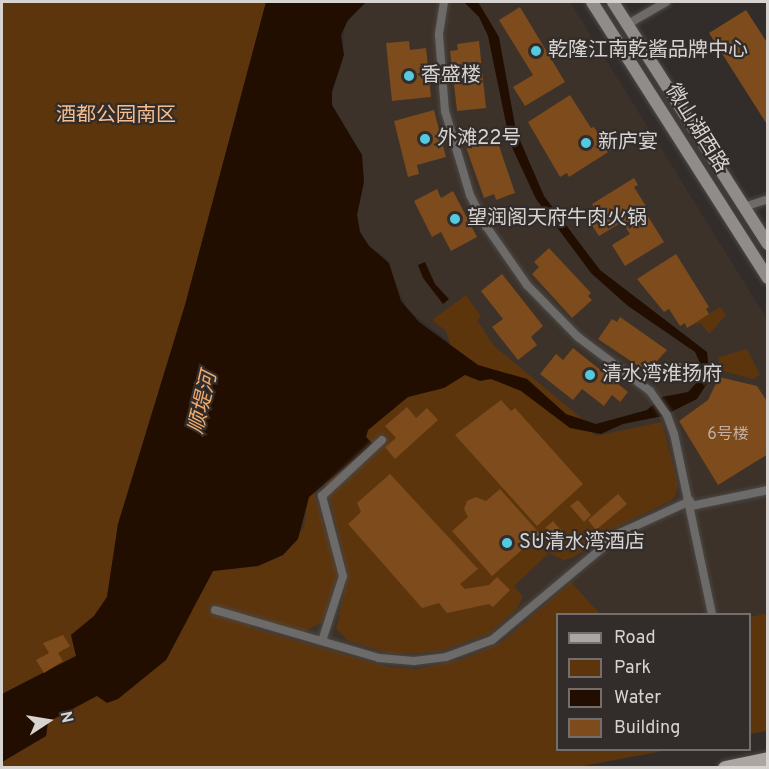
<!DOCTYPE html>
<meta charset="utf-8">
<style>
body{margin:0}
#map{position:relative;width:769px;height:769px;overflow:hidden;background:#322d2a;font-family:Overpass,"Noto Sans SC",sans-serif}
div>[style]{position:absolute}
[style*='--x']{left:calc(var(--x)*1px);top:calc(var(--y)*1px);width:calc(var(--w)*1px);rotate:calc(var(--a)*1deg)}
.built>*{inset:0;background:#3c322a}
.green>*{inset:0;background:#5d350d}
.water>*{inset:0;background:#220e00}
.building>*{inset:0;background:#7d4b1c}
.roads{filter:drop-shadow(0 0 2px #4c4845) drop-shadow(0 0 2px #4c4845)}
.lane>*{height:8px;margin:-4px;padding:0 4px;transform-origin:4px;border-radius:4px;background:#6d6b69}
.secondary>*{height:12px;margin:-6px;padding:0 6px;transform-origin:6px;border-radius:6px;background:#908c89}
.primary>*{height:15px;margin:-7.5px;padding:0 7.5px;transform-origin:7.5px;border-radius:7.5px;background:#aba6a2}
.trees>*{width:12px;height:12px;margin:-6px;border-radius:50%;background:#9c7c62}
.dots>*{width:16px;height:16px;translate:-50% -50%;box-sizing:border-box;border:3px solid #322d2a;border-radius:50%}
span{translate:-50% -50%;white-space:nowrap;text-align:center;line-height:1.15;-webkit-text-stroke:4.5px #322d2a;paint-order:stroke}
.number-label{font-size:16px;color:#c0b1a4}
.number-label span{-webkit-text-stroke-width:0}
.poi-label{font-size:20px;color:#d6d3d1}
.left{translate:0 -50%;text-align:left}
.park-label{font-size:20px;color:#f3bd90}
.street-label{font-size:20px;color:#d6d3d1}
.water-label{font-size:21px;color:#f3ac6e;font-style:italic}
.frame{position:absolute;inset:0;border:3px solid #d6d3d1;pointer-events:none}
.legend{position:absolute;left:556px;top:613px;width:195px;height:138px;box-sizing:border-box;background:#322d2a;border:2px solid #746f6d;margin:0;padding:8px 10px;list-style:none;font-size:18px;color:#d6d3d1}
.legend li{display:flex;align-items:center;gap:12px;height:30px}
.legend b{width:30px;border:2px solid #746f6d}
.north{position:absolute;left:18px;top:691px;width:60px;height:60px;-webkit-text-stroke:4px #322d2a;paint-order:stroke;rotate:78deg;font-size:16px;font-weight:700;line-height:24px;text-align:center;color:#d6d3d1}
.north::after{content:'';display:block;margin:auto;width:21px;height:27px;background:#d6d3d1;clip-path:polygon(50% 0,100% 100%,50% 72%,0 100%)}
</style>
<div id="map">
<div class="built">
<div style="clip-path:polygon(366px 2px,570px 2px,767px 319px,767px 613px,750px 617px,558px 614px,557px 659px,259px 747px,176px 643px,199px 596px,312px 495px,450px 343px,407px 309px,385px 258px,369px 246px,360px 231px,357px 215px,364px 182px,362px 155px,334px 111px,331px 98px,342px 63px,344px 26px)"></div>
</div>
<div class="green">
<div style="clip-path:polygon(2px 2px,266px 2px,185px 305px,118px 524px,107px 597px,94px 616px,71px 635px,76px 656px,2px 694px)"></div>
<div style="clip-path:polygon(466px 295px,481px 316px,477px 320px,493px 345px,580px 417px,595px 436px,662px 422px,678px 484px,676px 494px,672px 500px,613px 529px,574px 557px,564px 560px,549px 553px,514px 586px,523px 596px,517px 609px,489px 634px,438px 652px,391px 654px,348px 641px,336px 629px,348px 574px,325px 481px,373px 444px,366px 437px,368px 430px,404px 399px,451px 383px,450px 343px,446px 331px,432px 320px)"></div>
<div style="clip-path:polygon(720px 307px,726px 315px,709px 334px,701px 323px,691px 325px)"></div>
<div style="clip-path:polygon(747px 349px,760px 375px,754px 379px,719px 370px,719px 357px)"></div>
<div style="clip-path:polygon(314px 492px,338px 573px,323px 622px,304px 632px,254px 617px,250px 627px,388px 667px,416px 669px,463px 659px,502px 642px,571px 582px,600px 614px,558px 614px,558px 750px,668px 750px,572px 768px,2px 768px,2px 762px,46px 736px,48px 722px,97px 695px,105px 698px,166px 660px,213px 571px,258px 566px,283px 555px,304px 527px,308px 497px)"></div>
<div style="clip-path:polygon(767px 613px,767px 731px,750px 734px,750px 617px)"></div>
</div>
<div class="water">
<div style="clip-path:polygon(266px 2px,366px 2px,348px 20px,341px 35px,344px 55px,332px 91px,332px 105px,362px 155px,364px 182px,357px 215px,360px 232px,369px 246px,389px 263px,401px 301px,419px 322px,478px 365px,527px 379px,566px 414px,596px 424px,647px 410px,662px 397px,688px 392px,700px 379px,701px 365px,695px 352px,628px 306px,591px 273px,536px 199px,510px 143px,488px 36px,479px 17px,464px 2px,478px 2px,499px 37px,516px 131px,544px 196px,600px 270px,707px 352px,710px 379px,697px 399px,663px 416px,623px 424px,601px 434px,570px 428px,521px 391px,491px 379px,480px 381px,465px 375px,444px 388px,408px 397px,368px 430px,366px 437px,373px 444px,309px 497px,298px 539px,283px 555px,258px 566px,213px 571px,166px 660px,118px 699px,107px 703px,97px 696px,48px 722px,46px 736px,2px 762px,2px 694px,76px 656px,71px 635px,94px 616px,107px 597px,118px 524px,185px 305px)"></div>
<div style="clip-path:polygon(425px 262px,435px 284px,449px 299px,443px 304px,423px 278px,418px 265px)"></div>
</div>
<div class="building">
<div style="clip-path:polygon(520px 7px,565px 82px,525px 106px,513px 87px,533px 75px,499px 20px)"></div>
<div style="clip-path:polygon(746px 10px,768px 44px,768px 126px,709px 33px)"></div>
<div style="clip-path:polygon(409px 41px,410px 50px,426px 48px,431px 97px,392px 101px,386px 43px)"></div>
<div style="clip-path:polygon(479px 41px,486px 108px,457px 111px,450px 51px,458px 50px,457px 44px)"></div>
<div style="clip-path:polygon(570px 95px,591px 128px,594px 127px,606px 147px,610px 144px,613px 149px,569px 177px,567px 173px,560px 177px,528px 122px)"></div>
<div style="clip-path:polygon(434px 110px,446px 157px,417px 165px,419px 174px,408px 177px,394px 121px)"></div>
<div style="clip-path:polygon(488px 134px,489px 140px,496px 137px,515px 193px,496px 200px,494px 194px,484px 198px,464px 142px)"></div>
<div style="clip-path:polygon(634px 178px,638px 185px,634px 187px,647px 208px,644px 210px,664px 242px,625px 266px,612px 245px,630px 234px,622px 222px,599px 236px,587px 218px,597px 212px,592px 204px)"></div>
<div style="clip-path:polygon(437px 189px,441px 198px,453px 191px,477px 237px,451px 251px,441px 232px,432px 237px,414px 201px)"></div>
<div style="clip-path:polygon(549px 248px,591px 293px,588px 296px,592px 300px,572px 318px,532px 274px,539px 267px,534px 262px)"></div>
<div style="clip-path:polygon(676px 254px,709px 307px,706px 309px,709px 314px,687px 328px,685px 323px,680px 326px,669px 309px,664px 312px,637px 279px)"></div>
<div style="clip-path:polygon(502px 274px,543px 326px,531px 337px,537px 345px,518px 360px,492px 327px,503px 319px,481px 291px)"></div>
<div style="clip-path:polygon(620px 317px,667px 350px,647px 372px,598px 339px,612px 319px,617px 322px)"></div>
<div style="clip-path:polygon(573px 348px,628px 392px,620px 402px,612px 395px,604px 406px,582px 389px,573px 400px,540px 374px,556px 354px,563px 360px)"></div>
<div style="clip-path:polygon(719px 377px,757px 386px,768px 403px,768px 454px,718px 485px,679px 421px,708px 400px)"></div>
<div style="clip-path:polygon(501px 400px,511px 411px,515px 408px,583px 484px,537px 526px,455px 435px)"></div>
<div style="clip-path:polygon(407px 407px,416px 418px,427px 408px,438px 420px,395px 459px,385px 447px,396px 438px,385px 426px)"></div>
<div style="clip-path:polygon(390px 474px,478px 569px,460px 584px,465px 589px,489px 585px,497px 577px,510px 590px,493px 607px,489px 604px,447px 613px,439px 603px,422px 608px,348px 524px,361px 512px,357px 503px)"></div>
<div style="clip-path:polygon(500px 489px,540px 534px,492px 576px,452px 531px,468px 517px,464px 509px,467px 501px,476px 497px,486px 501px)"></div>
<div style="clip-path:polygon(618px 494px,627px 504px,596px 530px,588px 520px)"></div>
<div style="clip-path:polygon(578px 500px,591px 515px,584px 522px,570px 506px)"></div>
<div style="clip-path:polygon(553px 521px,567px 537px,559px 544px,545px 528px)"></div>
<div style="clip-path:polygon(63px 635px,70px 646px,58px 653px,63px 661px,44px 673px,36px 660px,49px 653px,43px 643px)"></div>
</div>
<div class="roads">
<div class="lane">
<div style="--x:444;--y:2;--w:33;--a:99"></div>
<div style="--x:439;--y:35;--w:76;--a:85.5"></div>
<div style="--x:445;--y:111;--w:88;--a:73.4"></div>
<div style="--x:470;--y:195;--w:35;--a:63"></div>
<div style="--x:486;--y:226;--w:72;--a:55.2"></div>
<div style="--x:527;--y:285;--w:73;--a:45.6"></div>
<div style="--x:578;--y:337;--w:90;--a:36.9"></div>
<div style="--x:650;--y:391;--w:29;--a:55"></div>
<div style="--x:667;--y:415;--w:20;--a:70"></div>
<div style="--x:674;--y:434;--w:184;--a:78.1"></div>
<div style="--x:628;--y:24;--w:44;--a:-30.1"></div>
<div style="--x:744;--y:207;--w:25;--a:-18"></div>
<div style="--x:691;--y:506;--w:79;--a:-11.7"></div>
<div style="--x:215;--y:610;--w:171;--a:16.3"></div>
<div style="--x:379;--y:658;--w:35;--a:5"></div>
<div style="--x:414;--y:661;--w:32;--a:-7"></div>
<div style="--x:446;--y:657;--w:49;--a:-20.3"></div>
<div style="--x:492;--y:640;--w:167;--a:-39.9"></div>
<div style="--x:620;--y:533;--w:77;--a:-24.6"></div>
<div style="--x:322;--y:641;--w:68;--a:-72.1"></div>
<div style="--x:343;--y:576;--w:83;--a:-104.7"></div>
<div style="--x:322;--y:496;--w:82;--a:-43"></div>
</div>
<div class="secondary">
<div style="--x:592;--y:2;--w:327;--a:57.5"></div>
<div style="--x:613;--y:2;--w:287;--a:57.4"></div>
</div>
<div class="primary">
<div style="--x:725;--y:768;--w:44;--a:-11.8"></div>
</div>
</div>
<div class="trees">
<div style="left:678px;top:369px"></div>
</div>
<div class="dots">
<div style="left:536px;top:51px;background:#55cade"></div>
<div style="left:409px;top:76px;background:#55cade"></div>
<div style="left:425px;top:139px;background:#55cade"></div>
<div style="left:586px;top:143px;background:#55cade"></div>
<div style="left:455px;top:219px;background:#55cade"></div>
<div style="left:590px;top:375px;background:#55cade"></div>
<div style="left:507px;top:543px;background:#55cade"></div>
</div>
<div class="number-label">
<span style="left:728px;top:435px">6号楼</span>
</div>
<div class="poi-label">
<span class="left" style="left:548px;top:51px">乾隆江南乾酱品牌中心</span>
<span class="left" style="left:421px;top:76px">香盛楼</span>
<span class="left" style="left:437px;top:139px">外滩22号</span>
<span class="left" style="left:598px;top:143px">新庐宴</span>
<span class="left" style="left:467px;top:219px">望润阁天府牛肉火锅</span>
<span class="left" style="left:602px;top:375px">清水湾·淮扬府</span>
<span class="left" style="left:519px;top:543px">SU·清水湾酒店</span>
</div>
<div class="park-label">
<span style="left:116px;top:116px">酒都公园南区</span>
</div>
<div class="street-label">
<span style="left:696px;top:129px;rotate:58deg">微山湖西路</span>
</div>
<div class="water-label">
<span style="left:204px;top:403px;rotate:-77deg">顺堤河</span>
</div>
<div class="frame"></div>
<ul class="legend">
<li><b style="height:8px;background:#aba6a2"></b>Road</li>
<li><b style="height:16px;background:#5d350d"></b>Park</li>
<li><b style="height:16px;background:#220e00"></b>Water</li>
<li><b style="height:16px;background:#7d4b1c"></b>Building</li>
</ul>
<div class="north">N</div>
</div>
